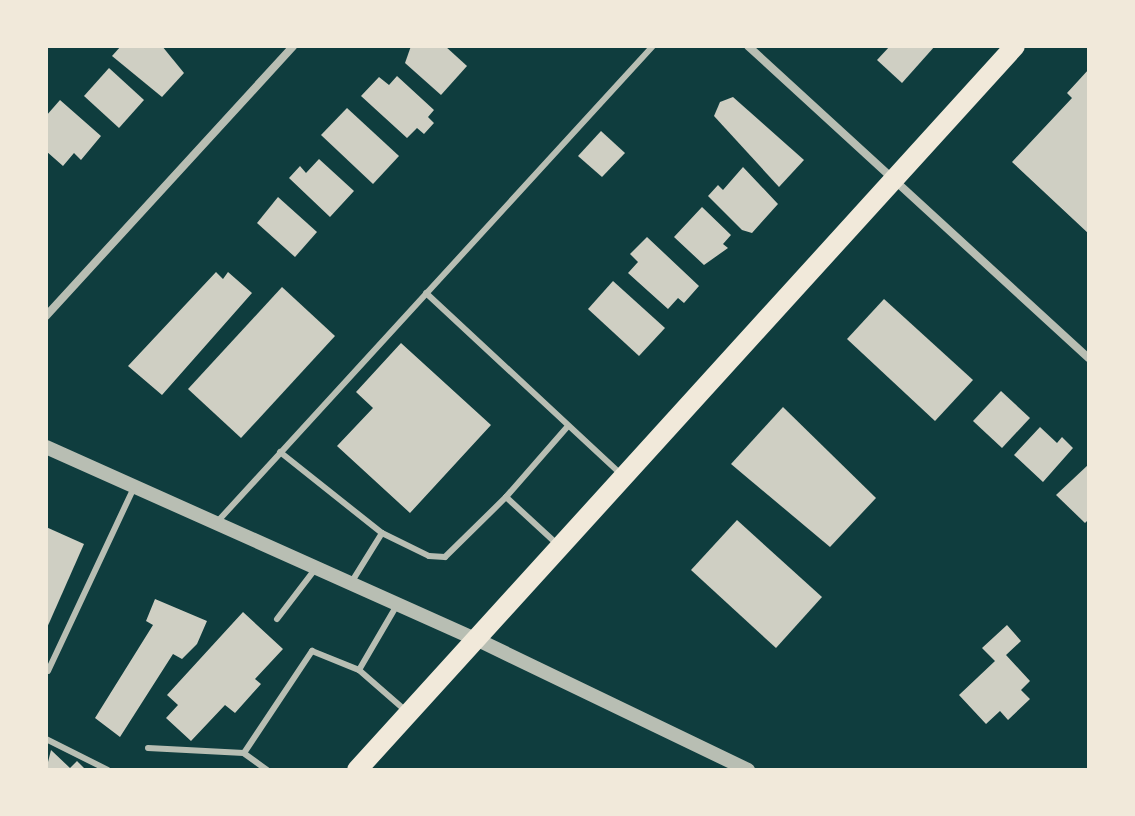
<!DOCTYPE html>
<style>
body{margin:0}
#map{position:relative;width:1135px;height:816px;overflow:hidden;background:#0f3d3e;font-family:"PT Serif",serif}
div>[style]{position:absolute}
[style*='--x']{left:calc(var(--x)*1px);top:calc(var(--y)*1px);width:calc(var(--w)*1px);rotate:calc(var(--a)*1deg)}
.building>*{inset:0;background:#cfcfc3}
.service>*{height:6px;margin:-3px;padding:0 3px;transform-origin:3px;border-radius:3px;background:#b8beb3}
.minor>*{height:8px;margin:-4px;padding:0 4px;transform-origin:4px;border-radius:4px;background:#b8beb3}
.tertiary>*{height:14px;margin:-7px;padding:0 7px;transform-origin:7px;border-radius:7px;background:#b8beb3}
.primary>*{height:20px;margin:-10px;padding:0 10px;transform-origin:10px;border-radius:10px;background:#f1e9da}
span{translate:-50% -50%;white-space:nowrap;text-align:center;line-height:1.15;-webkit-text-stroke:6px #f1e9da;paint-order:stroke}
.frame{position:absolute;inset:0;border:48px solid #f1e9da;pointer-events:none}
</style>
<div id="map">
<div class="building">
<div style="clip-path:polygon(121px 46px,162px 46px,184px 73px,162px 97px,112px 56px)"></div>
<div style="clip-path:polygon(411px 46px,445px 46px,467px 66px,441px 95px,405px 63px)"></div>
<div style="clip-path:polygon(890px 46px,935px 46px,902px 83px,877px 60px)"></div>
<div style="clip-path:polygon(109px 68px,144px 100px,119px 128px,84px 96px)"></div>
<div style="clip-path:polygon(1089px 69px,1089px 234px,1012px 162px,1072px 98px,1067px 93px)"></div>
<div style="clip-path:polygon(397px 76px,434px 110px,428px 117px,434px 123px,424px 134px,417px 128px,407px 138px,361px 96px,379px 77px,389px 85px)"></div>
<div style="clip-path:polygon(733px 97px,804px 160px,779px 187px,714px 116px,720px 102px)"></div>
<div style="clip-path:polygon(60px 100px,101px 136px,81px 160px,74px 153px,63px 166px,46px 151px,46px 116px)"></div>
<div style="clip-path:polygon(347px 108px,399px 156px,373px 184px,321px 135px)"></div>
<div style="clip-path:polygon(601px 131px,625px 153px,602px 177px,578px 156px)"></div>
<div style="clip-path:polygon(319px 159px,354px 191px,330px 217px,289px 178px,300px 166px,306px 173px)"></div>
<div style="clip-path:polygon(743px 167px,778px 204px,752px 233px,742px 230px,708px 196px,718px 185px,723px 190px)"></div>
<div style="clip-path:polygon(278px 197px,317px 232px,295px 257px,257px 223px)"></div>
<div style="clip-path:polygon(702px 207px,731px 235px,723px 244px,728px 248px,704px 265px,674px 237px)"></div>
<div style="clip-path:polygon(647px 237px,699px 286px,684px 303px,678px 298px,668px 309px,628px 273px,638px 262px,630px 254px)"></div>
<div style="clip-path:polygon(216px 272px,223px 279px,228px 272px,252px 293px,162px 395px,128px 366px)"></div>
<div style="clip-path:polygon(613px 281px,665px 328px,639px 356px,588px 309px)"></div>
<div style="clip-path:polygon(282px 287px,335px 336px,241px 438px,188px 389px)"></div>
<div style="clip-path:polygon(884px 299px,973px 380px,935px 421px,847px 339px)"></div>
<div style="clip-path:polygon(401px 343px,491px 425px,410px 513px,337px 446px,373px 408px,356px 392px)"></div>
<div style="clip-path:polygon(1001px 391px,1030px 418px,1002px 448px,973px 421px)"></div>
<div style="clip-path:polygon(783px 407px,876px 498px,830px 547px,731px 464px)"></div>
<div style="clip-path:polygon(1040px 427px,1057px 443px,1062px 437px,1073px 448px,1043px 482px,1014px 455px)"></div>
<div style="clip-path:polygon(1089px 464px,1089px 519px,1085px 523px,1056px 495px)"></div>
<div style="clip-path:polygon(737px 520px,822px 597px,776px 648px,691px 570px)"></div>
<div style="clip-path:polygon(46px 527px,84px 544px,46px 630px)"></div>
<div style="clip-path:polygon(155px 599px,207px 621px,197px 644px,182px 659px,173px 654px,120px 737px,95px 718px,153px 625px,146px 621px)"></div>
<div style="clip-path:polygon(243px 612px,283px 649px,255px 679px,261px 684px,235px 713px,225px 705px,191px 741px,166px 718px,178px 705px,167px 695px)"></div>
<div style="clip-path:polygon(1007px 625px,1021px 641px,1006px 655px,1030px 681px,1021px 690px,1030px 699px,1008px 720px,1000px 711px,986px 724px,959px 695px,995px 661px,982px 648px)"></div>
<div style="clip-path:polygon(51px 750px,70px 768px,77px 761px,86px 770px,46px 770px)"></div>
</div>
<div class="service">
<div style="--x:426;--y:293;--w:265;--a:42.9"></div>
<div style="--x:280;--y:452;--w:130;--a:38.5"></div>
<div style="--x:382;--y:533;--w:59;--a:121.8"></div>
<div style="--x:506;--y:497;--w:94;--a:-48.9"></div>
<div style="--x:218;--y:521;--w:644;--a:-47.52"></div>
<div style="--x:382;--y:533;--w:52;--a:26.1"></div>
<div style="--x:429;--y:556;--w:16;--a:4"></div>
<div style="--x:445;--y:557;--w:86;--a:-44.5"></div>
<div style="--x:506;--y:497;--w:69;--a:42.7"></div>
<div style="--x:277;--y:619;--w:64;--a:-52.6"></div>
<div style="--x:359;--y:670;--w:75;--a:-59.7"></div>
<div style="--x:48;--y:671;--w:203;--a:-64.9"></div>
<div style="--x:46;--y:739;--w:69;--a:26.6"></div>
<div style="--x:148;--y:748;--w:96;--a:3"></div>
<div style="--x:267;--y:770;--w:29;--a:-144"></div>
<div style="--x:244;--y:753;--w:123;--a:-56.3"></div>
<div style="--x:312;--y:651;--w:51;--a:22"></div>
<div style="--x:359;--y:670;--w:62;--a:41.1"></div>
</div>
<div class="minor">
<div style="--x:748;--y:46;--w:462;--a:42.5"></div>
<div style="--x:46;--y:316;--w:366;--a:-47.5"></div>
</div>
<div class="tertiary">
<div style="--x:46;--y:447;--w:471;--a:24.1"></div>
<div style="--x:476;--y:639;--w:302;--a:25.7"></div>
</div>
<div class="primary">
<div style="--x:357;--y:770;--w:978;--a:-47.73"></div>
</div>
<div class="frame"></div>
</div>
